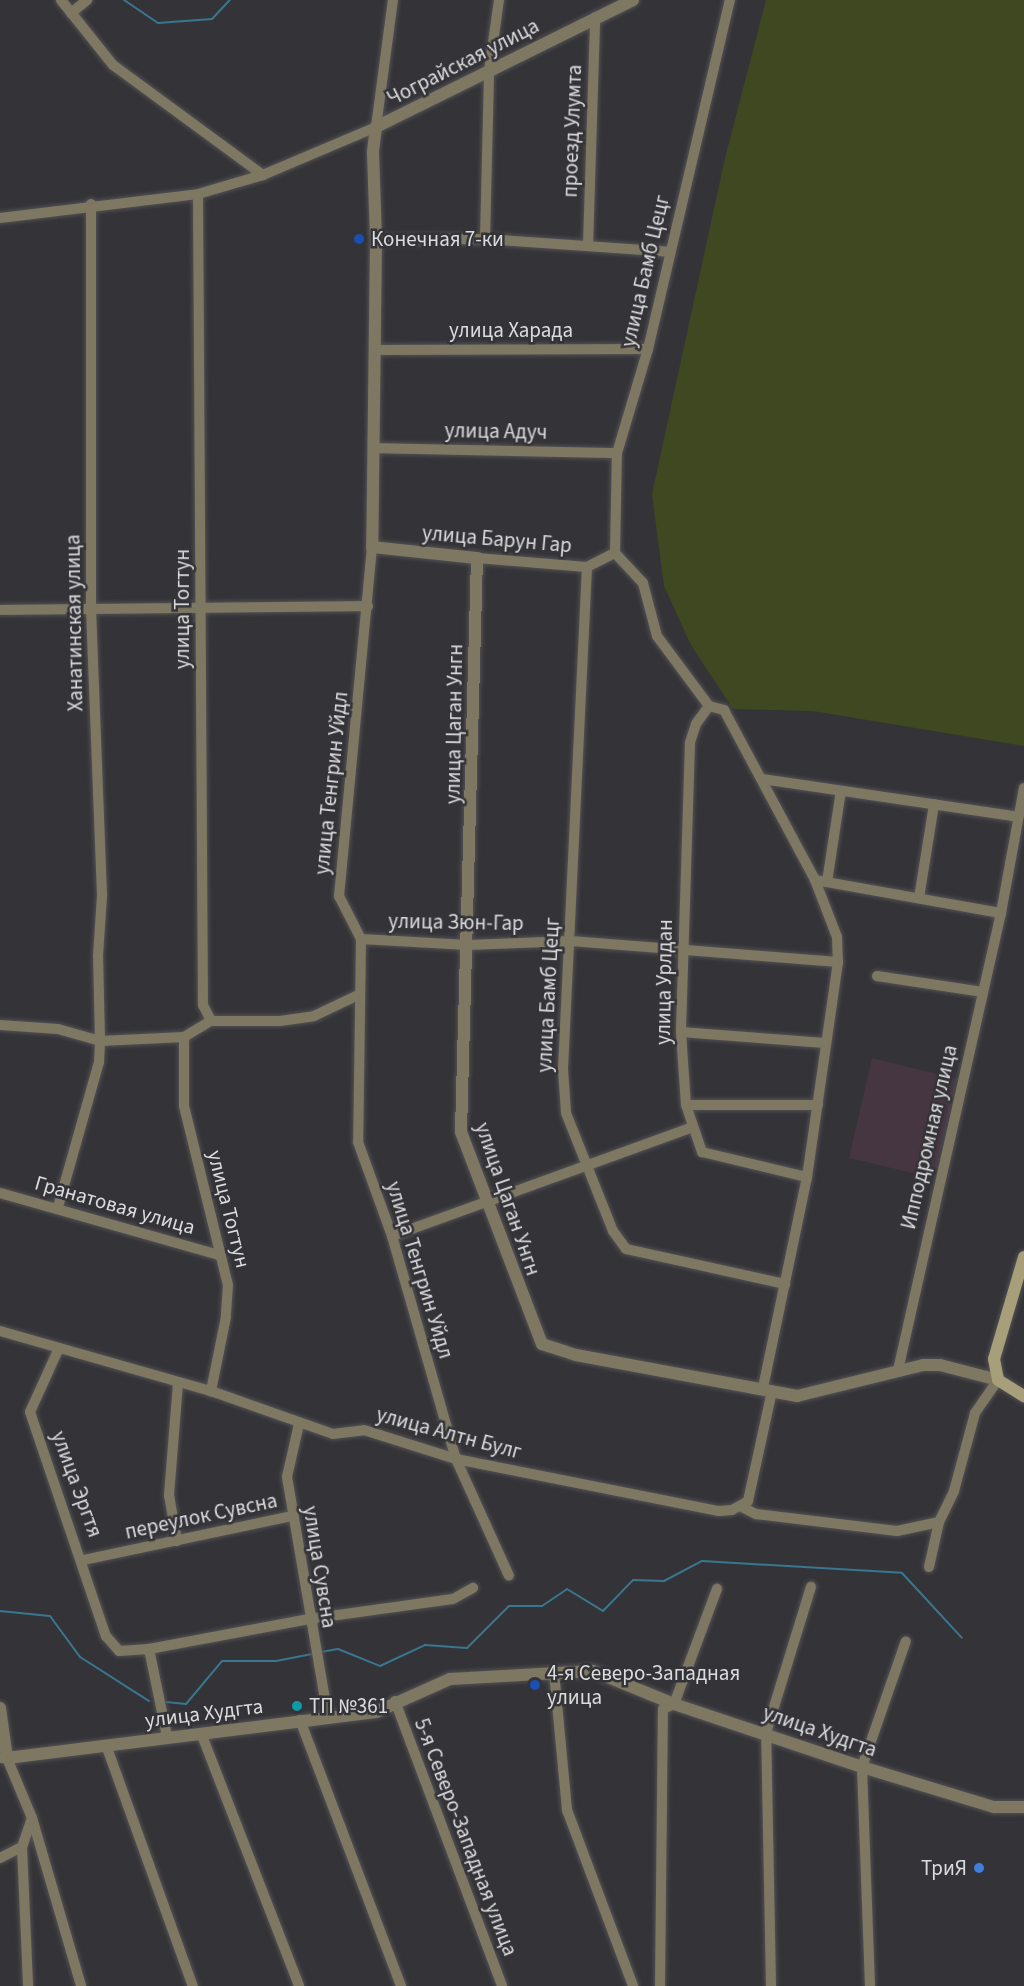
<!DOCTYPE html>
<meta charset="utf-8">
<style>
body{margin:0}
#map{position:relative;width:1024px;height:1986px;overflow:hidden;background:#343337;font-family:"Source Sans 3",sans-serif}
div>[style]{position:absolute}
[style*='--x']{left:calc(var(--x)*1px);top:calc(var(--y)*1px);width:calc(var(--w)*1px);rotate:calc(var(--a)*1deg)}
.education>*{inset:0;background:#463642}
.green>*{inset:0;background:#404822}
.stream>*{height:2px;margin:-1px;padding:0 1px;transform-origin:1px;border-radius:1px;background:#38778f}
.roads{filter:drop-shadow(0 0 2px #525155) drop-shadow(0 0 2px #525155)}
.minor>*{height:10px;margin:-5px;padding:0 5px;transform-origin:5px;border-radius:5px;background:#7e7862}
.tertiary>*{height:12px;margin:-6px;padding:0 6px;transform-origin:6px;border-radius:6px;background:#7e7862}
.secondary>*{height:12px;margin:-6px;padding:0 6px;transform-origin:6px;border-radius:6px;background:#a79e7a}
.dots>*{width:16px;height:16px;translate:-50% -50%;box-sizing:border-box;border:3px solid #343337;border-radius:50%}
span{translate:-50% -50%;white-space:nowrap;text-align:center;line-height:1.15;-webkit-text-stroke:5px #343337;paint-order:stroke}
.street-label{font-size:21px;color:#dcdbde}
.poi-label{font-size:21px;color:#dcdbde}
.left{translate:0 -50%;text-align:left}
.right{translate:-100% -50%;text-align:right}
</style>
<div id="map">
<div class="education">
<div style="clip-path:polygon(872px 1058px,957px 1079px,934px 1178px,849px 1158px)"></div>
</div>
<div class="green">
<div style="clip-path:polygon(766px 0,1024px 0,1024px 746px,813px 711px,733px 709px,691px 645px,664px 586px,652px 494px,725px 158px)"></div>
</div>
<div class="stream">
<div style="--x:124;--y:0;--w:41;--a:34.1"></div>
<div style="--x:158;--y:23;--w:54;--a:-4.2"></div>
<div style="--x:212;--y:19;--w:26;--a:-47"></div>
<div style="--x:0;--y:1611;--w:50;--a:5.7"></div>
<div style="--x:50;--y:1616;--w:51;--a:53.8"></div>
<div style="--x:80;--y:1657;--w:82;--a:32.5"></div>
<div style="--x:321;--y:1652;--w:17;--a:-10"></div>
<div style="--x:338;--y:1649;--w:45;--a:22"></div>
<div style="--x:380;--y:1666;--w:50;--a:-25"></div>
<div style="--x:425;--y:1645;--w:42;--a:4.1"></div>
<div style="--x:467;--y:1648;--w:59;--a:-45"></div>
<div style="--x:509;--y:1606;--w:33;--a:0"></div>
<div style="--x:542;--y:1606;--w:30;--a:-34"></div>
<div style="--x:567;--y:1589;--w:42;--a:31.4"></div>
<div style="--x:603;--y:1611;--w:43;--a:-45.9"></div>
<div style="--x:633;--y:1580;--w:31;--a:2"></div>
<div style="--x:664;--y:1581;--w:43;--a:-27.8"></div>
<div style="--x:702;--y:1561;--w:200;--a:3.4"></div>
<div style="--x:902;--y:1573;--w:88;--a:47.3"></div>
<div style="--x:166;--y:1702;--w:20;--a:6"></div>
<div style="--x:186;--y:1704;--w:56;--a:-50.1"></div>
<div style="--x:222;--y:1661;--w:54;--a:0"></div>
<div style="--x:276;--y:1661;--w:38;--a:-11"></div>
</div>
<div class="roads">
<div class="minor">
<div style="--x:61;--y:0;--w:83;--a:51.3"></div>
<div style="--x:113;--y:65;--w:186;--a:36.3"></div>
<div style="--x:71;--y:13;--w:21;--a:-39"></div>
<div style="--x:198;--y:194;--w:811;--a:89.65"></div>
<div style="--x:203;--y:1005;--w:18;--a:63"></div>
<div style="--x:0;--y:218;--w:199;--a:-6.9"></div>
<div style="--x:198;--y:194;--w:68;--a:-16.3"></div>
<div style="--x:263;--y:175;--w:123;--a:-23"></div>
<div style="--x:376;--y:127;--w:128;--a:-82.4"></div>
<div style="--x:485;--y:239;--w:168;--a:-88.6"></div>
<div style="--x:489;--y:71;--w:72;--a:-82"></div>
<div style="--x:376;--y:240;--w:109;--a:-0.5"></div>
<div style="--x:485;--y:239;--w:184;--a:4"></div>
<div style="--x:588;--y:246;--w:229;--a:-88.2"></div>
<div style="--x:374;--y:350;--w:274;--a:-0.2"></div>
<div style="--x:374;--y:448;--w:243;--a:1.2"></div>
<div style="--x:372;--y:547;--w:351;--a:95.4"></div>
<div style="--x:339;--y:896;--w:48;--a:62.9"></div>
<div style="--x:361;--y:939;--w:203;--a:90.8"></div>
<div style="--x:358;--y:1142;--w:100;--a:70.1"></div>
<div style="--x:392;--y:1236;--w:232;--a:74"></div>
<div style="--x:456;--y:1459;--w:128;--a:65.6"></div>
<div style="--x:615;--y:553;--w:41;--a:47"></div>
<div style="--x:643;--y:583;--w:55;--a:75.2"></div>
<div style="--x:657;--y:636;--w:87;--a:53.4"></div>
<div style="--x:709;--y:706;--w:16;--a:15"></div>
<div style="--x:724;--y:710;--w:193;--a:61.8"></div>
<div style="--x:815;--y:880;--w:61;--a:68.9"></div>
<div style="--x:837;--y:937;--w:25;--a:88"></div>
<div style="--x:838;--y:962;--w:217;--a:98.2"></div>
<div style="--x:807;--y:1177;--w:216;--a:101.8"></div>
<div style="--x:615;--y:553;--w:100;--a:-88.9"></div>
<div style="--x:617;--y:453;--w:109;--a:-73.4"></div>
<div style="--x:648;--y:349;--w:359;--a:-76.8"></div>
<div style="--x:477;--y:558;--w:110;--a:4.7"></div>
<div style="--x:587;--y:567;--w:31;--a:-27"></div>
<div style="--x:587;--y:567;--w:503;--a:92.74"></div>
<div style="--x:563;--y:1069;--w:44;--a:86.1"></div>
<div style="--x:566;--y:1113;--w:127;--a:68.3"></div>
<div style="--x:613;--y:1231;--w:22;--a:54"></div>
<div style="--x:626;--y:1249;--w:163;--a:12.4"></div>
<div style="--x:0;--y:610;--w:368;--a:-0.6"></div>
<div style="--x:709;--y:706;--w:22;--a:126"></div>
<div style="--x:696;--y:724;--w:20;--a:108"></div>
<div style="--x:690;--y:743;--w:289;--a:91.8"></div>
<div style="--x:681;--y:1032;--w:73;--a:86.1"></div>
<div style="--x:686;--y:1105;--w:50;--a:71.2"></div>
<div style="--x:702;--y:1152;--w:108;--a:13.4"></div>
<div style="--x:762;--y:779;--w:259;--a:8.4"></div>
<div style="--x:815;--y:880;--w:189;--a:10.1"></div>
<div style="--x:827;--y:882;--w:92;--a:-81.3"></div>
<div style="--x:919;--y:898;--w:95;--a:-80.9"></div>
<div style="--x:361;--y:939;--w:107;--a:3.2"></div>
<div style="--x:468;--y:945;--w:103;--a:-2.2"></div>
<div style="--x:571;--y:941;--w:268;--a:4.5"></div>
<div style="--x:877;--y:976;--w:107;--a:8.6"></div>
<div style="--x:0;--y:1025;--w:58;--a:3.9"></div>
<div style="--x:58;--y:1029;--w:44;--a:15.9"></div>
<div style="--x:100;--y:1041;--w:84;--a:-2.7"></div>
<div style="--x:184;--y:1037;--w:31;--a:-31"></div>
<div style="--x:211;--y:1021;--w:69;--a:0"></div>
<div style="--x:280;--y:1021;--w:34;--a:-8"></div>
<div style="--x:314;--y:1016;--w:49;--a:-25.5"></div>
<div style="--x:681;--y:1032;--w:144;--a:4.4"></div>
<div style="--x:184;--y:1037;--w:69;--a:90"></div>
<div style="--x:184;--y:1106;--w:184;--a:76.2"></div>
<div style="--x:228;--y:1285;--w:32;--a:94"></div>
<div style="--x:226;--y:1317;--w:76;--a:101.5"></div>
<div style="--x:686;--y:1105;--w:132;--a:0"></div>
<div style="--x:0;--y:1193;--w:228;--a:15.8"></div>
<div style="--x:58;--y:1207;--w:151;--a:-74.2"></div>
<div style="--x:99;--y:1062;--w:21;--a:-87"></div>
<div style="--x:100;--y:1041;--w:85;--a:-91.3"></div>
<div style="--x:98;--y:956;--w:61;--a:-86.2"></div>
<div style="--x:102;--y:895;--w:285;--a:-92.2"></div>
<div style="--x:91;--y:610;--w:406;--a:-90"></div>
<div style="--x:392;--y:1236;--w:318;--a:-19.9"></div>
<div style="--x:0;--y:1331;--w:219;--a:15.9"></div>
<div style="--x:211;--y:1391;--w:129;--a:19.4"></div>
<div style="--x:333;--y:1434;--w:31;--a:-7"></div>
<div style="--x:364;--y:1430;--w:96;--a:17.5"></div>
<div style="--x:456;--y:1459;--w:268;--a:11.2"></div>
<div style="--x:719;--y:1511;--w:13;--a:-4"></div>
<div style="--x:732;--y:1510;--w:18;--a:-29"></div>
<div style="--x:748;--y:1501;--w:113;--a:-77.7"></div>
<div style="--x:59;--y:1348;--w:70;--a:114.4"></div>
<div style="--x:30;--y:1412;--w:237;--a:71.3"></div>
<div style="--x:106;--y:1636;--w:20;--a:49"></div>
<div style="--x:119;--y:1651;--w:30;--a:-4"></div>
<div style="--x:149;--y:1649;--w:163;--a:-10.6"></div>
<div style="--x:309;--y:1619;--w:145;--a:-7.9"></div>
<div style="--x:453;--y:1599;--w:23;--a:-29"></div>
<div style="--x:898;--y:1370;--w:468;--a:-77.3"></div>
<div style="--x:1001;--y:913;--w:127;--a:-79.6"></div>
<div style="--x:299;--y:1424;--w:54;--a:102.8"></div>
<div style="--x:287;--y:1477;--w:243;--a:80.3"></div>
<div style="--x:742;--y:1507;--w:16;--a:27"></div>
<div style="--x:756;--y:1514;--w:142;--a:6.9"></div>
<div style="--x:897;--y:1531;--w:43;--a:-12.1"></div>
<div style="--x:939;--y:1522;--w:34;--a:-64"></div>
<div style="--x:954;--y:1491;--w:81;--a:-74.9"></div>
<div style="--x:975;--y:1413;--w:40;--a:-55.1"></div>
<div style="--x:177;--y:1541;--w:47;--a:-99.9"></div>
<div style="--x:169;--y:1495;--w:111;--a:-85.4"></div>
<div style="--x:83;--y:1560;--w:214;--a:-11.9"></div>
<div style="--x:929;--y:1567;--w:46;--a:-77.5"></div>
<div style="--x:149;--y:1649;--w:90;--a:78.4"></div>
<div style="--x:554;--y:1672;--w:139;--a:84.6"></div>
<div style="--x:567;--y:1810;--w:188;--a:69.4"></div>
<div style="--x:395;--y:1701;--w:304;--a:69.4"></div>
<div style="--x:300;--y:1720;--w:285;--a:69.2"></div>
<div style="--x:201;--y:1733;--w:271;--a:68.8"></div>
<div style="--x:106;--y:1745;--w:256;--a:70.2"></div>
<div style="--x:0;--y:1758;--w:7;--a:0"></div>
<div style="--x:7;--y:1758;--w:65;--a:67.4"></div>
<div style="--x:32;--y:1818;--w:31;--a:109"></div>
<div style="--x:22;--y:1847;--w:139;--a:87.5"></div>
<div style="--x:32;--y:1818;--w:175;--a:73.7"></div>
<div style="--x:0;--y:1858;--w:25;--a:-27"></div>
<div style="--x:660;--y:1986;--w:277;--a:-89.4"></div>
<div style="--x:663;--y:1709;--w:12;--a:-24"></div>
<div style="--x:674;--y:1704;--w:123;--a:-69.5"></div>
<div style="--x:771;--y:1986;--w:253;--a:-91.1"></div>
<div style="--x:766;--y:1733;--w:153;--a:-72.9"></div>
<div style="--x:870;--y:1986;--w:219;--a:-92.1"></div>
<div style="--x:862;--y:1767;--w:133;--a:-70.8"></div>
</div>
<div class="tertiary">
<div style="--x:633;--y:0;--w:287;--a:153.7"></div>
<div style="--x:376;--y:127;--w:26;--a:97"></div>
<div style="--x:373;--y:153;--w:87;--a:88"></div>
<div style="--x:376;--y:240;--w:307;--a:90.7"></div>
<div style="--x:372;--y:547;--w:106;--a:6"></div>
<div style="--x:477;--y:558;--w:574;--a:91.6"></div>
<div style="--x:461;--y:1132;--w:227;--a:69.1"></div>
<div style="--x:542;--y:1344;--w:36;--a:18"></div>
<div style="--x:576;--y:1355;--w:225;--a:10.5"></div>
<div style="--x:797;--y:1396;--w:130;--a:-13.8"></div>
<div style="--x:923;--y:1365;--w:17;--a:0"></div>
<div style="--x:940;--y:1365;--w:60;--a:14.5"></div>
<div style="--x:0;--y:1708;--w:50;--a:82"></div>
<div style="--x:7;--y:1758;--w:372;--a:-7.1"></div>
<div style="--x:376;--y:1712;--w:81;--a:-24"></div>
<div style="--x:450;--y:1679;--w:143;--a:-3.2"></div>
<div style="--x:593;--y:1671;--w:87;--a:22.2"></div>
<div style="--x:674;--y:1704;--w:198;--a:18.5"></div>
<div style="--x:862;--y:1767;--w:138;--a:16.9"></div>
<div style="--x:994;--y:1807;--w:30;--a:0"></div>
</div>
<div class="secondary">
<div style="--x:1024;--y:1257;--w:106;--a:106.4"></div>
<div style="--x:994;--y:1359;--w:21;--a:79"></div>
<div style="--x:998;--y:1380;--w:31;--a:32"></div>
</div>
</div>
<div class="dots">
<div style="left:359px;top:239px;background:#1a4fb4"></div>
<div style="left:535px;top:1685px;background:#1a4fb4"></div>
<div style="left:297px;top:1706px;background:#0f9aa8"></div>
<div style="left:979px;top:1868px;background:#3f7fe0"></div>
</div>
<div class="street-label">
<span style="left:463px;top:62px;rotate:-27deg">Чограйская улица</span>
<span style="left:572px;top:131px;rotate:-88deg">проезд Улумта</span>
<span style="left:645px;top:271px;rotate:-77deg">улица Бамб Цецг</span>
<span style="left:511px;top:330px">улица Харада</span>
<span style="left:496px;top:431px;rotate:1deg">улица Адуч</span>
<span style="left:497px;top:539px;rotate:5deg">улица Барун Гар</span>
<span style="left:182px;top:609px;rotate:-90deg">улица Тогтун</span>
<span style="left:74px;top:623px;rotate:-91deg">Ханатинская улица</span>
<span style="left:454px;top:724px;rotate:-89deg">улица Цаган Унгн</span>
<span style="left:331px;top:783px;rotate:-84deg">улица Тенгрин Уйдл</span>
<span style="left:456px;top:922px;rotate:1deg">улица Зюн-Гар</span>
<span style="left:664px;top:982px;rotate:-89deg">улица Урлдан</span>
<span style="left:548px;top:995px;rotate:-87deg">улица Бамб Цецг</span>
<span style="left:929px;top:1137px;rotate:-77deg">Ипподромная улица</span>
<span style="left:508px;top:1199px;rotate:71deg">улица Цаган Унгн</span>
<span style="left:115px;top:1205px;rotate:16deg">Гранатовая улица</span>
<span style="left:229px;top:1209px;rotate:76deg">улица Тогтун</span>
<span style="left:420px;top:1270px;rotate:73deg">улица Тенгрин Уйдл</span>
<span style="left:449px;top:1433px;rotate:15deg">улица Алтн Булг</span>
<span style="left:77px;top:1484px;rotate:70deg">улица Эргтя</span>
<span style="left:201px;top:1516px;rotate:-12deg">переулок Сувсна</span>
<span style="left:320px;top:1567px;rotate:81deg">улица Сувсна</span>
<span style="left:204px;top:1713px;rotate:-7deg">улица Худгта</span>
<span style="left:820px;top:1731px;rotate:19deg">улица Худгта</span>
<span style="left:466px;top:1837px;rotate:69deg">5-я Северо-Западная улица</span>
</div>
<div class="poi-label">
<span class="left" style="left:371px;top:239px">Конечная 7-ки</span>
<span class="left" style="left:547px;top:1685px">4-я Северо-Западная<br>улица</span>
<span class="left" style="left:309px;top:1706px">ТП №361</span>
<span class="right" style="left:967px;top:1868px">ТриЯ</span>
</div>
</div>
